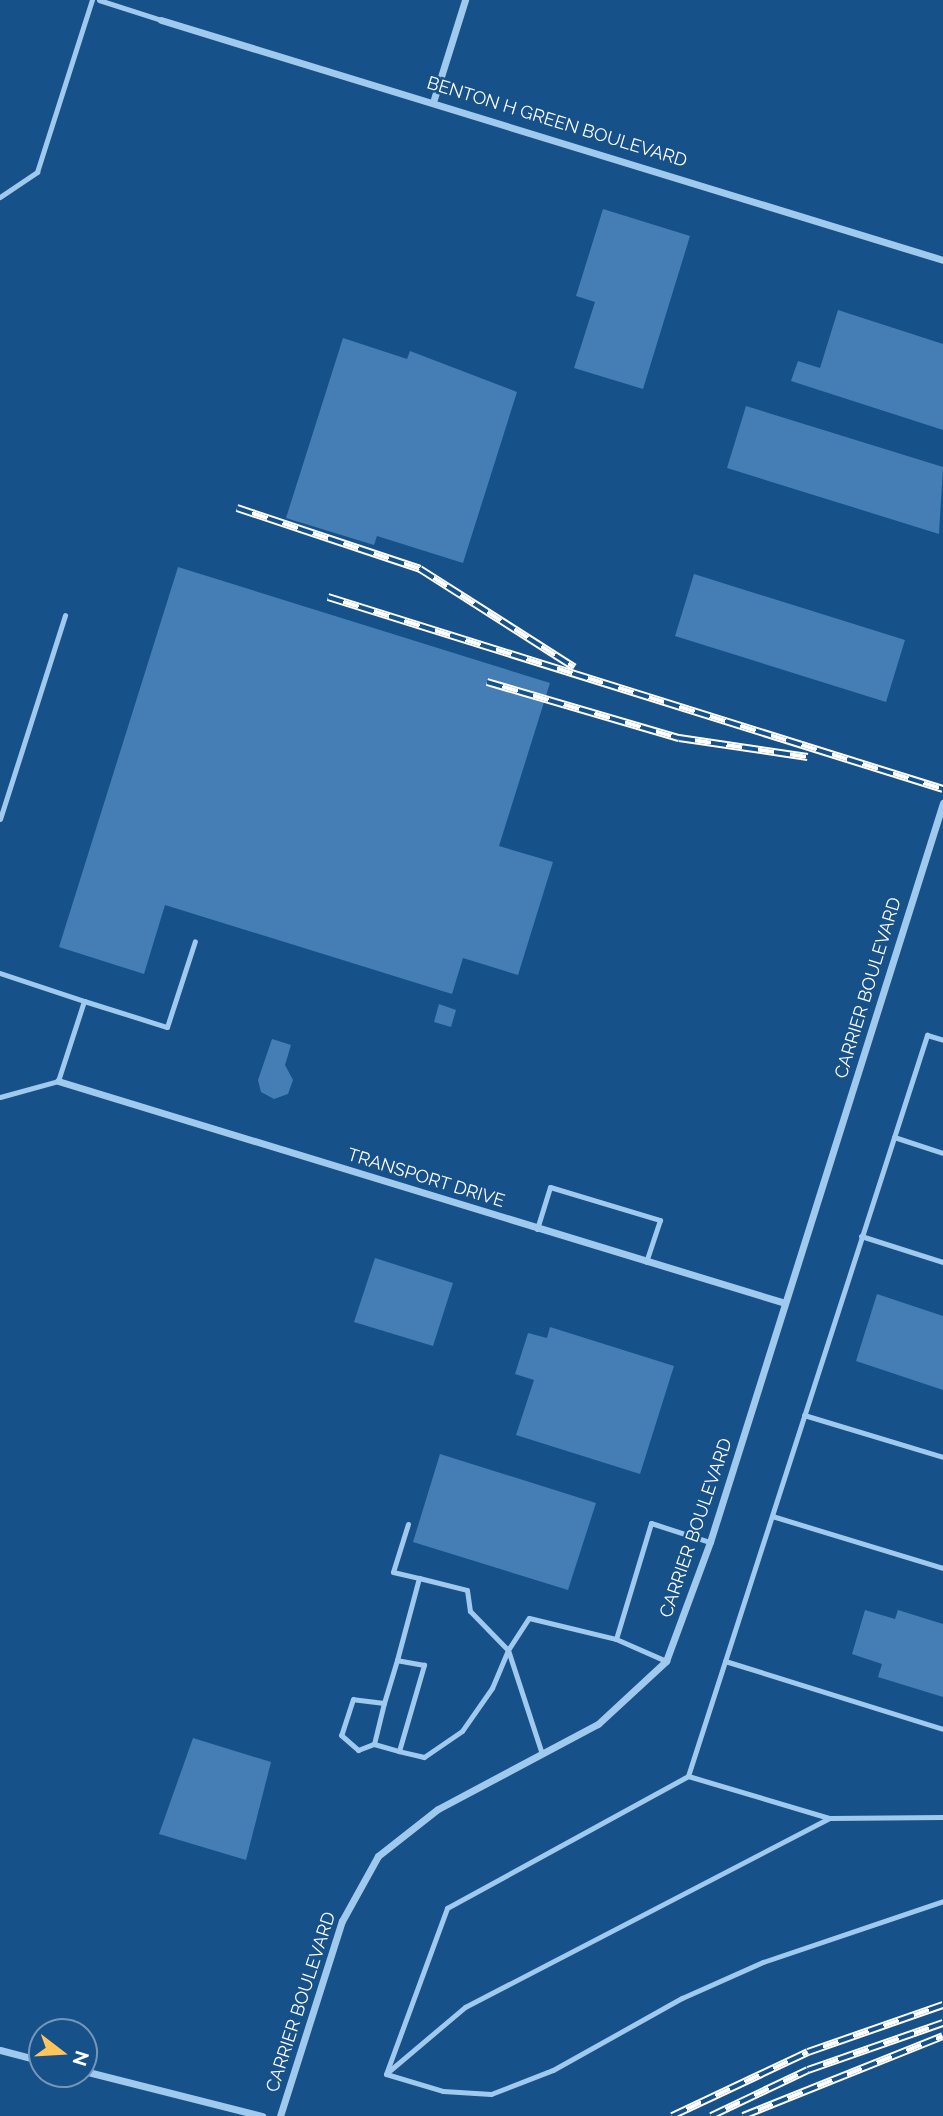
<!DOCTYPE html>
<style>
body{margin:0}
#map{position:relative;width:943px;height:2116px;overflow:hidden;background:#17518a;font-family:Raleway,sans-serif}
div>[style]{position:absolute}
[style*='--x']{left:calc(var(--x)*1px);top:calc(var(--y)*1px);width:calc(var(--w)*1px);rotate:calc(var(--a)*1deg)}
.building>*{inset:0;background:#447eb4}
.lane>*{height:5px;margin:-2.5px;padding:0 2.5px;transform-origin:2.5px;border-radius:2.5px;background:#a0c9ee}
.street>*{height:7px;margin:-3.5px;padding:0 3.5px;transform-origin:3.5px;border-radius:3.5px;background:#a0c9ee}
.rail>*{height:8px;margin-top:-4px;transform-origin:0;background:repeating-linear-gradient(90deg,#17518a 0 16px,#fff 0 32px);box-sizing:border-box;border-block:2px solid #fff}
span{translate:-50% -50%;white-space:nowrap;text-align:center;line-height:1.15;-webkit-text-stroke:5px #17518a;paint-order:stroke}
.street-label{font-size:18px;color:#fff}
.north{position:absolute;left:28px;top:2018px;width:70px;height:70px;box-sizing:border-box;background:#17518a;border:2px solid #7497b9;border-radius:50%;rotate:107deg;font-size:19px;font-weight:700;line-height:28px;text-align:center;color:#fff}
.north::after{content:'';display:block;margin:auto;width:24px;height:32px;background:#ffc55d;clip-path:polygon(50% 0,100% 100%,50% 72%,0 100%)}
</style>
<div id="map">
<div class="building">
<div style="clip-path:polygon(603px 209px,690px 236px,643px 389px,574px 368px,595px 302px,576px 296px)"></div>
<div style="clip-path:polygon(838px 310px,943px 344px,943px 430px,791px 381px,798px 361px,820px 368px)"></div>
<div style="clip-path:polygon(343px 338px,407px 359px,410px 351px,517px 392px,463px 563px,377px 536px,374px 545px,286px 518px)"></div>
<div style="clip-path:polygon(746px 406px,943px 467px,939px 534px,727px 468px)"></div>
<div style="clip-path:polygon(178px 567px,550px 683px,499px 846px,553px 862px,518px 975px,463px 958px,452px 994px,165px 905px,144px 974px,59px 947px)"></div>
<div style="clip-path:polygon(694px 574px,905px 640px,886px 702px,675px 636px)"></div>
<div style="clip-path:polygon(439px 1004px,456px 1010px,451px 1027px,434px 1022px)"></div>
<div style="clip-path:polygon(272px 1039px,291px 1045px,285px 1065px,293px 1080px,288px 1094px,274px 1099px,261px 1092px,258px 1080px)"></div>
<div style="clip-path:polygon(375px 1258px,453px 1283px,433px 1346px,354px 1322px)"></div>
<div style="clip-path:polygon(877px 1294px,943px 1316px,943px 1390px,856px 1361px)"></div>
<div style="clip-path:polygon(550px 1327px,674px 1366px,640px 1474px,516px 1435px,534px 1380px,515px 1374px,528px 1333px,547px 1338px)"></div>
<div style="clip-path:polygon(440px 1454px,596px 1503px,568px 1590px,413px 1542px)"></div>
<div style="clip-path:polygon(865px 1610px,895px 1619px,898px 1610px,943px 1624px,943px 1697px,878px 1677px,882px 1664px,852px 1654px)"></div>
<div style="clip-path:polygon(193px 1738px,271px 1762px,246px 1860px,159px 1834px)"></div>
</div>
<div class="lane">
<div style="--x:99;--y:0;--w:65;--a:17.9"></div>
<div style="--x:0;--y:197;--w:45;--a:-34"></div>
<div style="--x:37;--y:172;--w:181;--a:-72.3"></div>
<div style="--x:0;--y:819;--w:214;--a:-72.3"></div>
<div style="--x:0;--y:973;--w:89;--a:18.4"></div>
<div style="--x:0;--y:1097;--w:60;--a:-15.4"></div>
<div style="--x:58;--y:1081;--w:84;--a:-72"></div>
<div style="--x:84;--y:1001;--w:87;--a:17.4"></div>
<div style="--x:167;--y:1027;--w:90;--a:-72"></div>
<div style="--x:894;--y:1137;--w:52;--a:18.1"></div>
<div style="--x:537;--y:1229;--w:44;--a:-72.8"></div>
<div style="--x:550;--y:1187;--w:115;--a:16.7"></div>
<div style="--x:660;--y:1220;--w:44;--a:108.4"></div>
<div style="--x:861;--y:1236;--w:86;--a:17.6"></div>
<div style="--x:804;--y:1415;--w:145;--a:16.8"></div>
<div style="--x:772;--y:1516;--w:179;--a:16.9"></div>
<div style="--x:408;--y:1524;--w:50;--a:107.4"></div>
<div style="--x:393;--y:1572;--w:27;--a:13"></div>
<div style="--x:419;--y:1578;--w:49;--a:14"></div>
<div style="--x:467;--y:1590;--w:21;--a:82"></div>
<div style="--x:470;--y:1611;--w:54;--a:45.7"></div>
<div style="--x:508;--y:1650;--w:41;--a:112.8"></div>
<div style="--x:492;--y:1688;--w:52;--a:124.9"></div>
<div style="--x:462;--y:1731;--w:46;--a:145.6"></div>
<div style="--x:424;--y:1757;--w:26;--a:-167"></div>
<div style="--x:399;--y:1751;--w:90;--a:-73.8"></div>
<div style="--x:424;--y:1665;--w:27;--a:-170"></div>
<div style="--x:397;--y:1660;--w:85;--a:-75"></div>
<div style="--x:616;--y:1639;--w:121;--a:-73.2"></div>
<div style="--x:651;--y:1523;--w:62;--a:17.9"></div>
<div style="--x:725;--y:1661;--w:228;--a:17.3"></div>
<div style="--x:384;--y:1703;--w:45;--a:-73.2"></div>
<div style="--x:374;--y:1744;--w:42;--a:-76.3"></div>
<div style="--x:384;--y:1703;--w:31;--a:-173"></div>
<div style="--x:353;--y:1699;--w:38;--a:108"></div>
<div style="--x:341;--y:1735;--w:23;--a:41"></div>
<div style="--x:358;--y:1750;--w:17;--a:-21"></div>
<div style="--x:374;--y:1744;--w:26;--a:16"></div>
<div style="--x:542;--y:1754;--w:109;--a:-108.1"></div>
<div style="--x:508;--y:1650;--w:38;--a:-57"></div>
<div style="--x:529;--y:1618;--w:89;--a:13.6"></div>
<div style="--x:616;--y:1639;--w:55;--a:23.7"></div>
<div style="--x:829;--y:1818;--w:114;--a:-0.5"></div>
<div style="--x:388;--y:2072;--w:101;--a:-40.2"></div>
<div style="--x:465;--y:2007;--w:410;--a:-27.4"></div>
<div style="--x:829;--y:1818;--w:147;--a:-163.4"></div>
<div style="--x:386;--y:2074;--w:177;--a:-69.8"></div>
<div style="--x:447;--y:1908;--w:275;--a:-28.7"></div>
<div style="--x:688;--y:1776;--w:779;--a:-72.12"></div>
<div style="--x:927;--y:1035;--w:17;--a:17"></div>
<div style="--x:386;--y:2074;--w:59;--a:16.6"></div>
<div style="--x:443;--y:2091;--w:48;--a:3.6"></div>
<div style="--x:491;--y:2094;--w:66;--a:-21.2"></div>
<div style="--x:553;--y:2070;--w:148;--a:-29.2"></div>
<div style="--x:682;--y:1998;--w:89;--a:-24"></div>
<div style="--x:763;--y:1962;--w:190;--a:-18.7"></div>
</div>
<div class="street">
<div style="--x:161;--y:20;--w:818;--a:17.06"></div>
<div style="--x:434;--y:99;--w:104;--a:-72.6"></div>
<div style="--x:58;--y:1081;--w:760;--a:16.98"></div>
<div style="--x:0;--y:2050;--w:43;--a:14.7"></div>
<div style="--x:84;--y:2071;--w:184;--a:14.2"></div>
<div style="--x:280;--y:2116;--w:205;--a:-72.4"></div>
<div style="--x:342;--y:1921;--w:74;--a:-61"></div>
<div style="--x:378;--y:1856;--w:76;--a:-38.1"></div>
<div style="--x:438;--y:1809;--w:181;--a:-28"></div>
<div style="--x:598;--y:1724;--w:93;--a:-42.8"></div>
<div style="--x:666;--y:1661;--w:127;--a:-69.7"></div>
<div style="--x:710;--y:1542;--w:775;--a:-72.5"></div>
</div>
<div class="rail">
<div style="--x:237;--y:508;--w:193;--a:18.4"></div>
<div style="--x:420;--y:569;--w:183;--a:32.5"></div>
<div style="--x:328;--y:597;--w:644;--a:17.34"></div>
<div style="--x:487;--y:682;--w:200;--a:16.3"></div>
<div style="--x:679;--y:738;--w:130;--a:8.4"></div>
<div style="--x:672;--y:2116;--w:150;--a:-25.2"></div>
<div style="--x:808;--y:2052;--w:143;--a:-19.2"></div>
<div style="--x:711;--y:2116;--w:107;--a:-25.4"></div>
<div style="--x:808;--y:2070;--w:143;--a:-19.2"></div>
<div style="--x:743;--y:2116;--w:215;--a:-21.8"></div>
</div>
<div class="street-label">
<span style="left:557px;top:122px;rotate:17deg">BENTON H GREEN BOULEVARD</span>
<span style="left:868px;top:988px;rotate:-73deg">CARRIER BOULEVARD</span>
<span style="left:426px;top:1178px;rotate:17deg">TRANSPORT DRIVE</span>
<span style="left:696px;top:1528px;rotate:-71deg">CARRIER BOULEVARD</span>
<span style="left:301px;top:2002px;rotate:-72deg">CARRIER BOULEVARD</span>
</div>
<div class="north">N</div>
</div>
